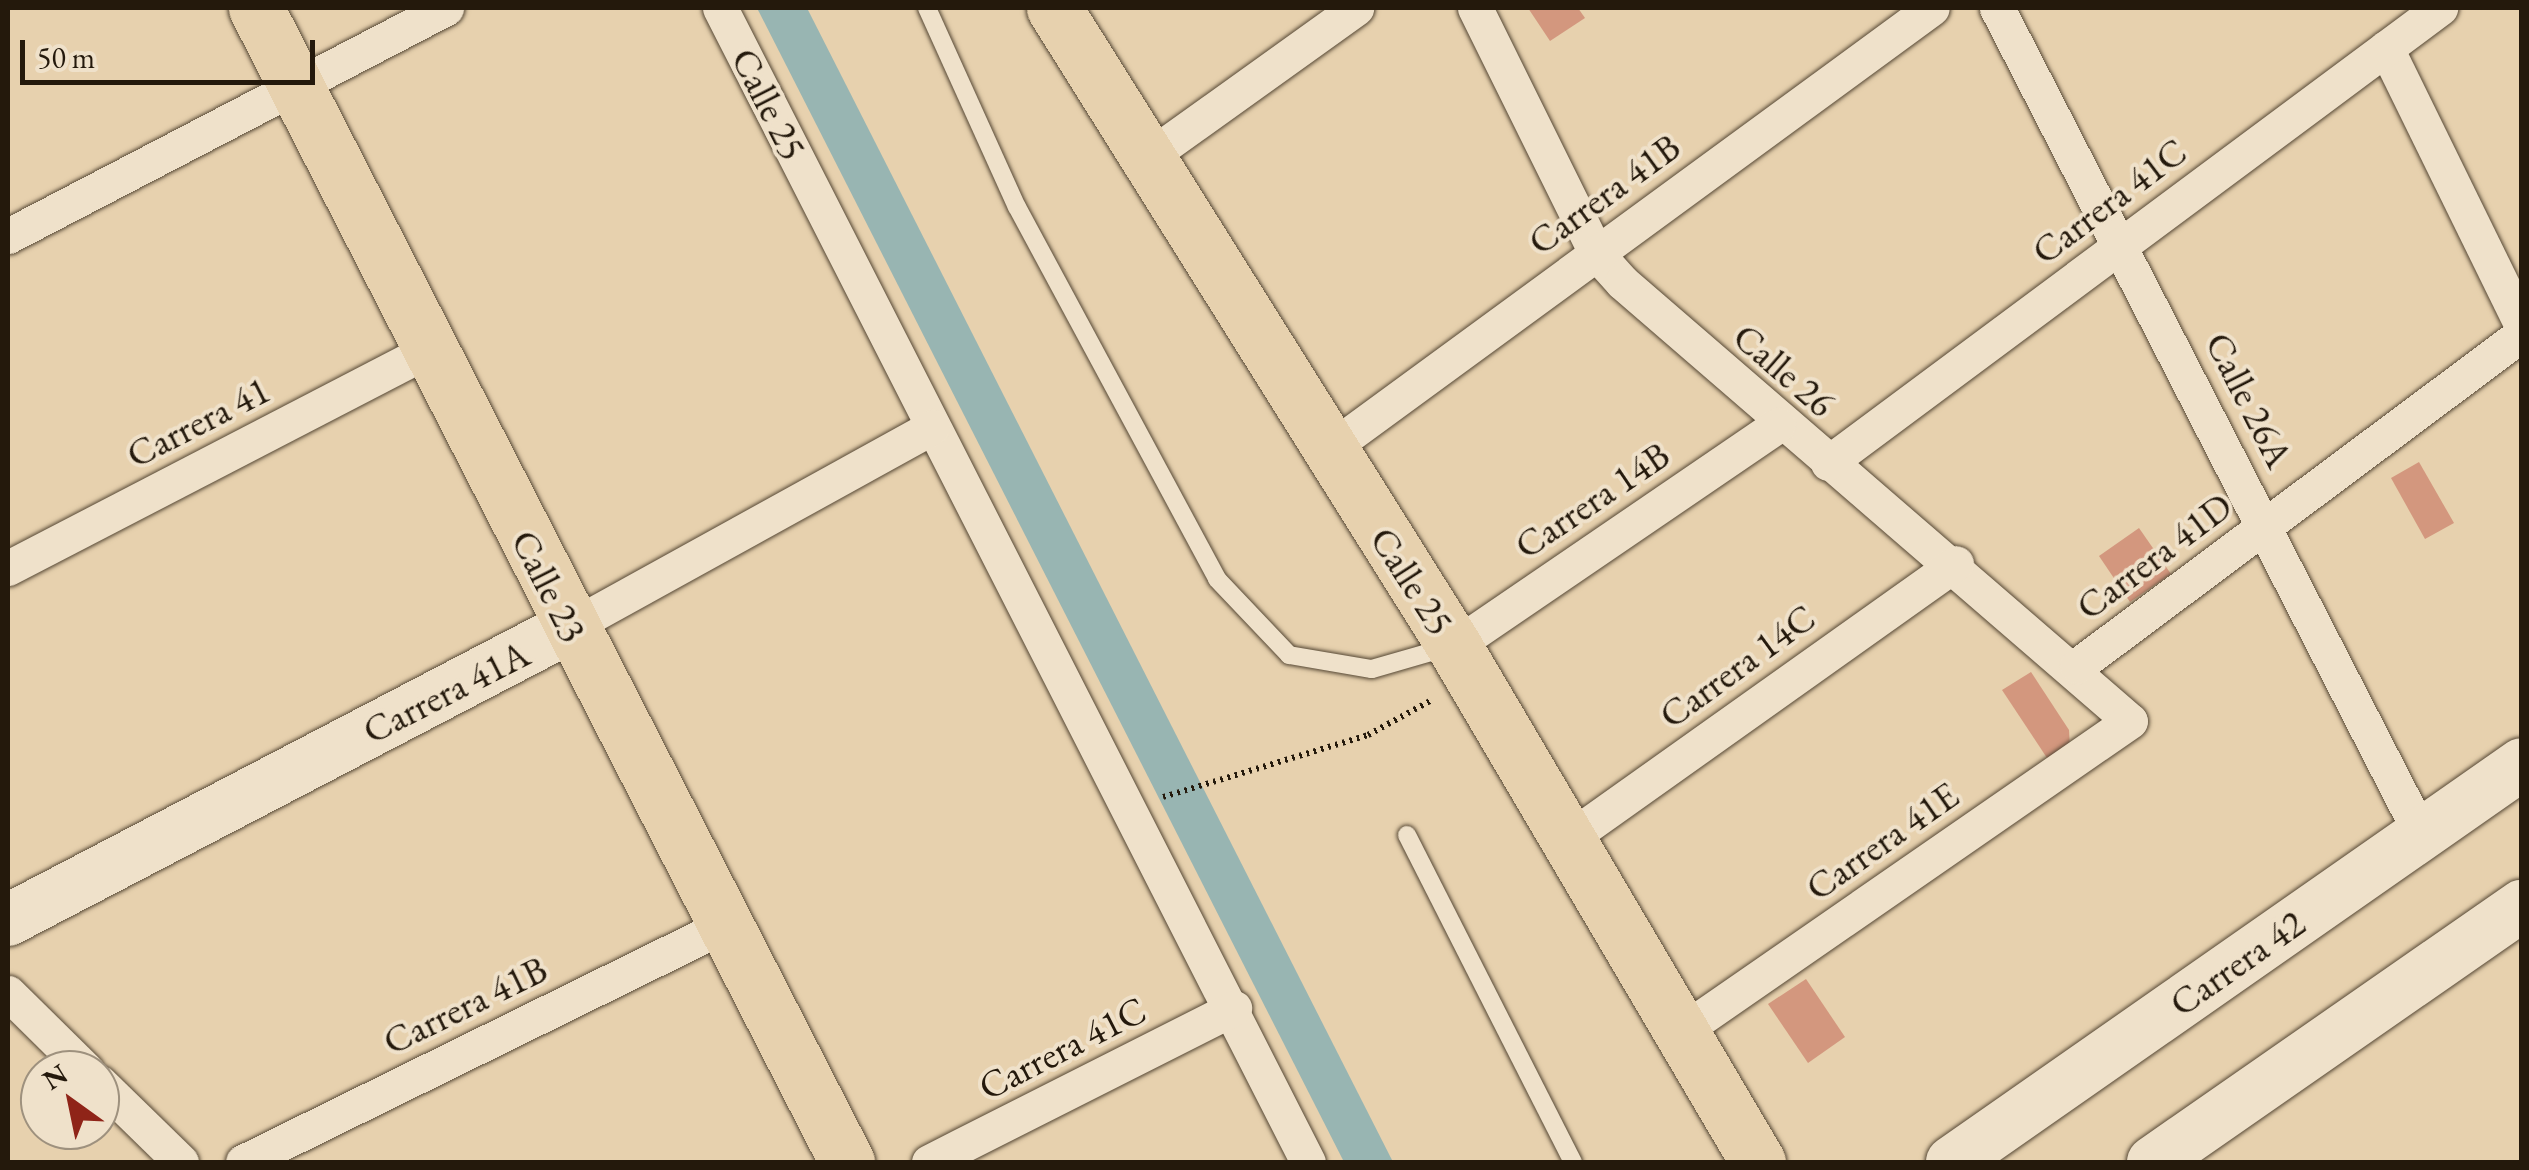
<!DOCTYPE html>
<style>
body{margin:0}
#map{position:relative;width:2529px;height:1170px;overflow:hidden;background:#e7d1ae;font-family:"EB Garamond",serif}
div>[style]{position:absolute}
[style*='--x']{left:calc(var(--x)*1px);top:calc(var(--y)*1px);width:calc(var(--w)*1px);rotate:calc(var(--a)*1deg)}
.water>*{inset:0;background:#98b5b2}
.building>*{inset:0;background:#d3977e}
.path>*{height:6px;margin-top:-3px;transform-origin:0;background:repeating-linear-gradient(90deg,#24190c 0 2.5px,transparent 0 7.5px)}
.roads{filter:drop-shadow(0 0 2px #554734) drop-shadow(0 0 2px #554734)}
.lane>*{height:18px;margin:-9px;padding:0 9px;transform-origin:9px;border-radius:9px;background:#efe1ca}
.street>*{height:35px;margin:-17.5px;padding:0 17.5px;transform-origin:17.5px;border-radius:17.5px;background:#efe1ca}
.secondary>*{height:52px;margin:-26px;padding:0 26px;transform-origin:26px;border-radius:26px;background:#efe1ca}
.primary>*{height:55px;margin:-27.5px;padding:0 27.5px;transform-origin:27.5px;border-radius:27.5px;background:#e7d1ae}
span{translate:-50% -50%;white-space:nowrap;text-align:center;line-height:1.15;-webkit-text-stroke:8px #efe1ca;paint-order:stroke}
.street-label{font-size:38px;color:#24190c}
.frame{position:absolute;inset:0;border:10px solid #24190c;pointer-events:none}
.north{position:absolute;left:20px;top:1050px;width:100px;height:100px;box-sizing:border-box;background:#efe1ca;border:2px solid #9e917e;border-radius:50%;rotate:327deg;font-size:28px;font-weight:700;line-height:40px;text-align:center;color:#24190c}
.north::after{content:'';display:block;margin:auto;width:35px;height:45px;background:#8f2418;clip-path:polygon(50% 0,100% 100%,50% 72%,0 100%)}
.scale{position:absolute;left:20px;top:40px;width:295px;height:45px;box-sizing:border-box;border:5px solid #24190c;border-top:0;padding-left:12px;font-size:30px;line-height:35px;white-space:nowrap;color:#24190c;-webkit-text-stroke:8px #efe1ca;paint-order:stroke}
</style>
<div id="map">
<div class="water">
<div style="clip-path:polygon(757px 8px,807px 8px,1393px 1162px,1344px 1162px)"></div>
</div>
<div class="building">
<div style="clip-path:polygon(1528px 8px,1578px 8px,1585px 18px,1550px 41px)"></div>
<div style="clip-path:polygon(2419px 462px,2454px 523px,2425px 539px,2391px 478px)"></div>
<div style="clip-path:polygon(2139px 528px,2171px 574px,2130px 602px,2099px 556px)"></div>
<div style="clip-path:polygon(2031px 672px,2069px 730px,2070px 749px,2049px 761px,2002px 690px)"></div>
<div style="clip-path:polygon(1806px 979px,1845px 1037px,1808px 1063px,1768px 1004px)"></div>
</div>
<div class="path">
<div style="--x:1163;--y:797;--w:214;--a:-16.8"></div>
<div style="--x:1368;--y:735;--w:73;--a:-28.7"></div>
</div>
<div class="roads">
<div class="lane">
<div style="--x:927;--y:8;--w:218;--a:65.7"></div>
<div style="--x:1017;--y:207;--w:422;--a:61.7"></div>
<div style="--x:1217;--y:579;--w:105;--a:46.5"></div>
<div style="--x:1289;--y:655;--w:84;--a:9.6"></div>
<div style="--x:1372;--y:669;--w:79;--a:-16.1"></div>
<div style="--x:1407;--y:835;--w:367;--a:63.1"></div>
</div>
<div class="street">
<div style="--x:720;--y:8;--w:1295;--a:63"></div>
<div style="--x:1475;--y:8;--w:273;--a:63.7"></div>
<div style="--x:1596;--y:253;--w:39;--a:48"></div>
<div style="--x:1622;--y:282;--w:671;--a:40.83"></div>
<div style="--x:2130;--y:721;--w:545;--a:145.32"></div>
<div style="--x:1997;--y:8;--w:928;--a:62.83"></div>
<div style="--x:2386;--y:48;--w:309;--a:63.9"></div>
<div style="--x:1144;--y:160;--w:261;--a:-35.6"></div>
<div style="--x:8;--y:236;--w:494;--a:-27.5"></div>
<div style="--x:1328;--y:450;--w:748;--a:-36.2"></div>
<div style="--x:1828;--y:463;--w:763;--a:-36.63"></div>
<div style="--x:8;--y:568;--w:472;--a:-27.4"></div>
<div style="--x:570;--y:627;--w:414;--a:-28.9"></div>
<div style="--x:1454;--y:646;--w:392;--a:-34.3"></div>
<div style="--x:2077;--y:666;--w:555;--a:-36.73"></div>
<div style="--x:1568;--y:839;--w:476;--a:-35.4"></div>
<div style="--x:8;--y:993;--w:110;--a:44.6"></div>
<div style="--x:100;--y:1083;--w:113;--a:44.3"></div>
<div style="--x:243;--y:1162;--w:537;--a:-26.18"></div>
<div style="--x:929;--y:1162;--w:342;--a:-26.8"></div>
</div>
<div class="secondary">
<div style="--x:8;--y:920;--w:634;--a:-27.54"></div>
<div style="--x:1952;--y:1162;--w:695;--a:-34.92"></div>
<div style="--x:2153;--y:1162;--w:449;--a:-34.8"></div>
</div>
<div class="primary">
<div style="--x:256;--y:8;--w:1297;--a:62.88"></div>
<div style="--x:1054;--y:8;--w:753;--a:57.91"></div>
<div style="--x:1454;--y:646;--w:599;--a:59.5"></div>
</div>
</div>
<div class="street-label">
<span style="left:769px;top:104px;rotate:63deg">Calle 25</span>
<span style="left:1604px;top:194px;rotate:-36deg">Carrera 41B</span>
<span style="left:2109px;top:201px;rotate:-37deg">Carrera 41C</span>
<span style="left:1784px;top:370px;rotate:41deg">Calle 26</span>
<span style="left:2249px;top:400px;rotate:63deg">Calle 26A</span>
<span style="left:198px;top:422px;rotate:-27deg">Carrera 41</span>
<span style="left:1592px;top:500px;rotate:-34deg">Carrera 14B</span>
<span style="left:2154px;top:556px;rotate:-37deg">Carrera 41D</span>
<span style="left:1412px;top:581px;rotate:57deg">Calle 25</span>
<span style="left:549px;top:586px;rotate:63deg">Calle 23</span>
<span style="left:1737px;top:666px;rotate:-36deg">Carrera 14C</span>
<span style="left:446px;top:692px;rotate:-27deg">Carrera 41A</span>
<span style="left:1882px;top:841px;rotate:-35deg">Carrera 41E</span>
<span style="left:2237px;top:963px;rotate:-35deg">Carrera 42</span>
<span style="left:465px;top:1005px;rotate:-26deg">Carrera 41B</span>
<span style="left:1062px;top:1048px;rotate:-27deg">Carrera 41C</span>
</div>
<div class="frame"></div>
<div class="north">N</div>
<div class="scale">50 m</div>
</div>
